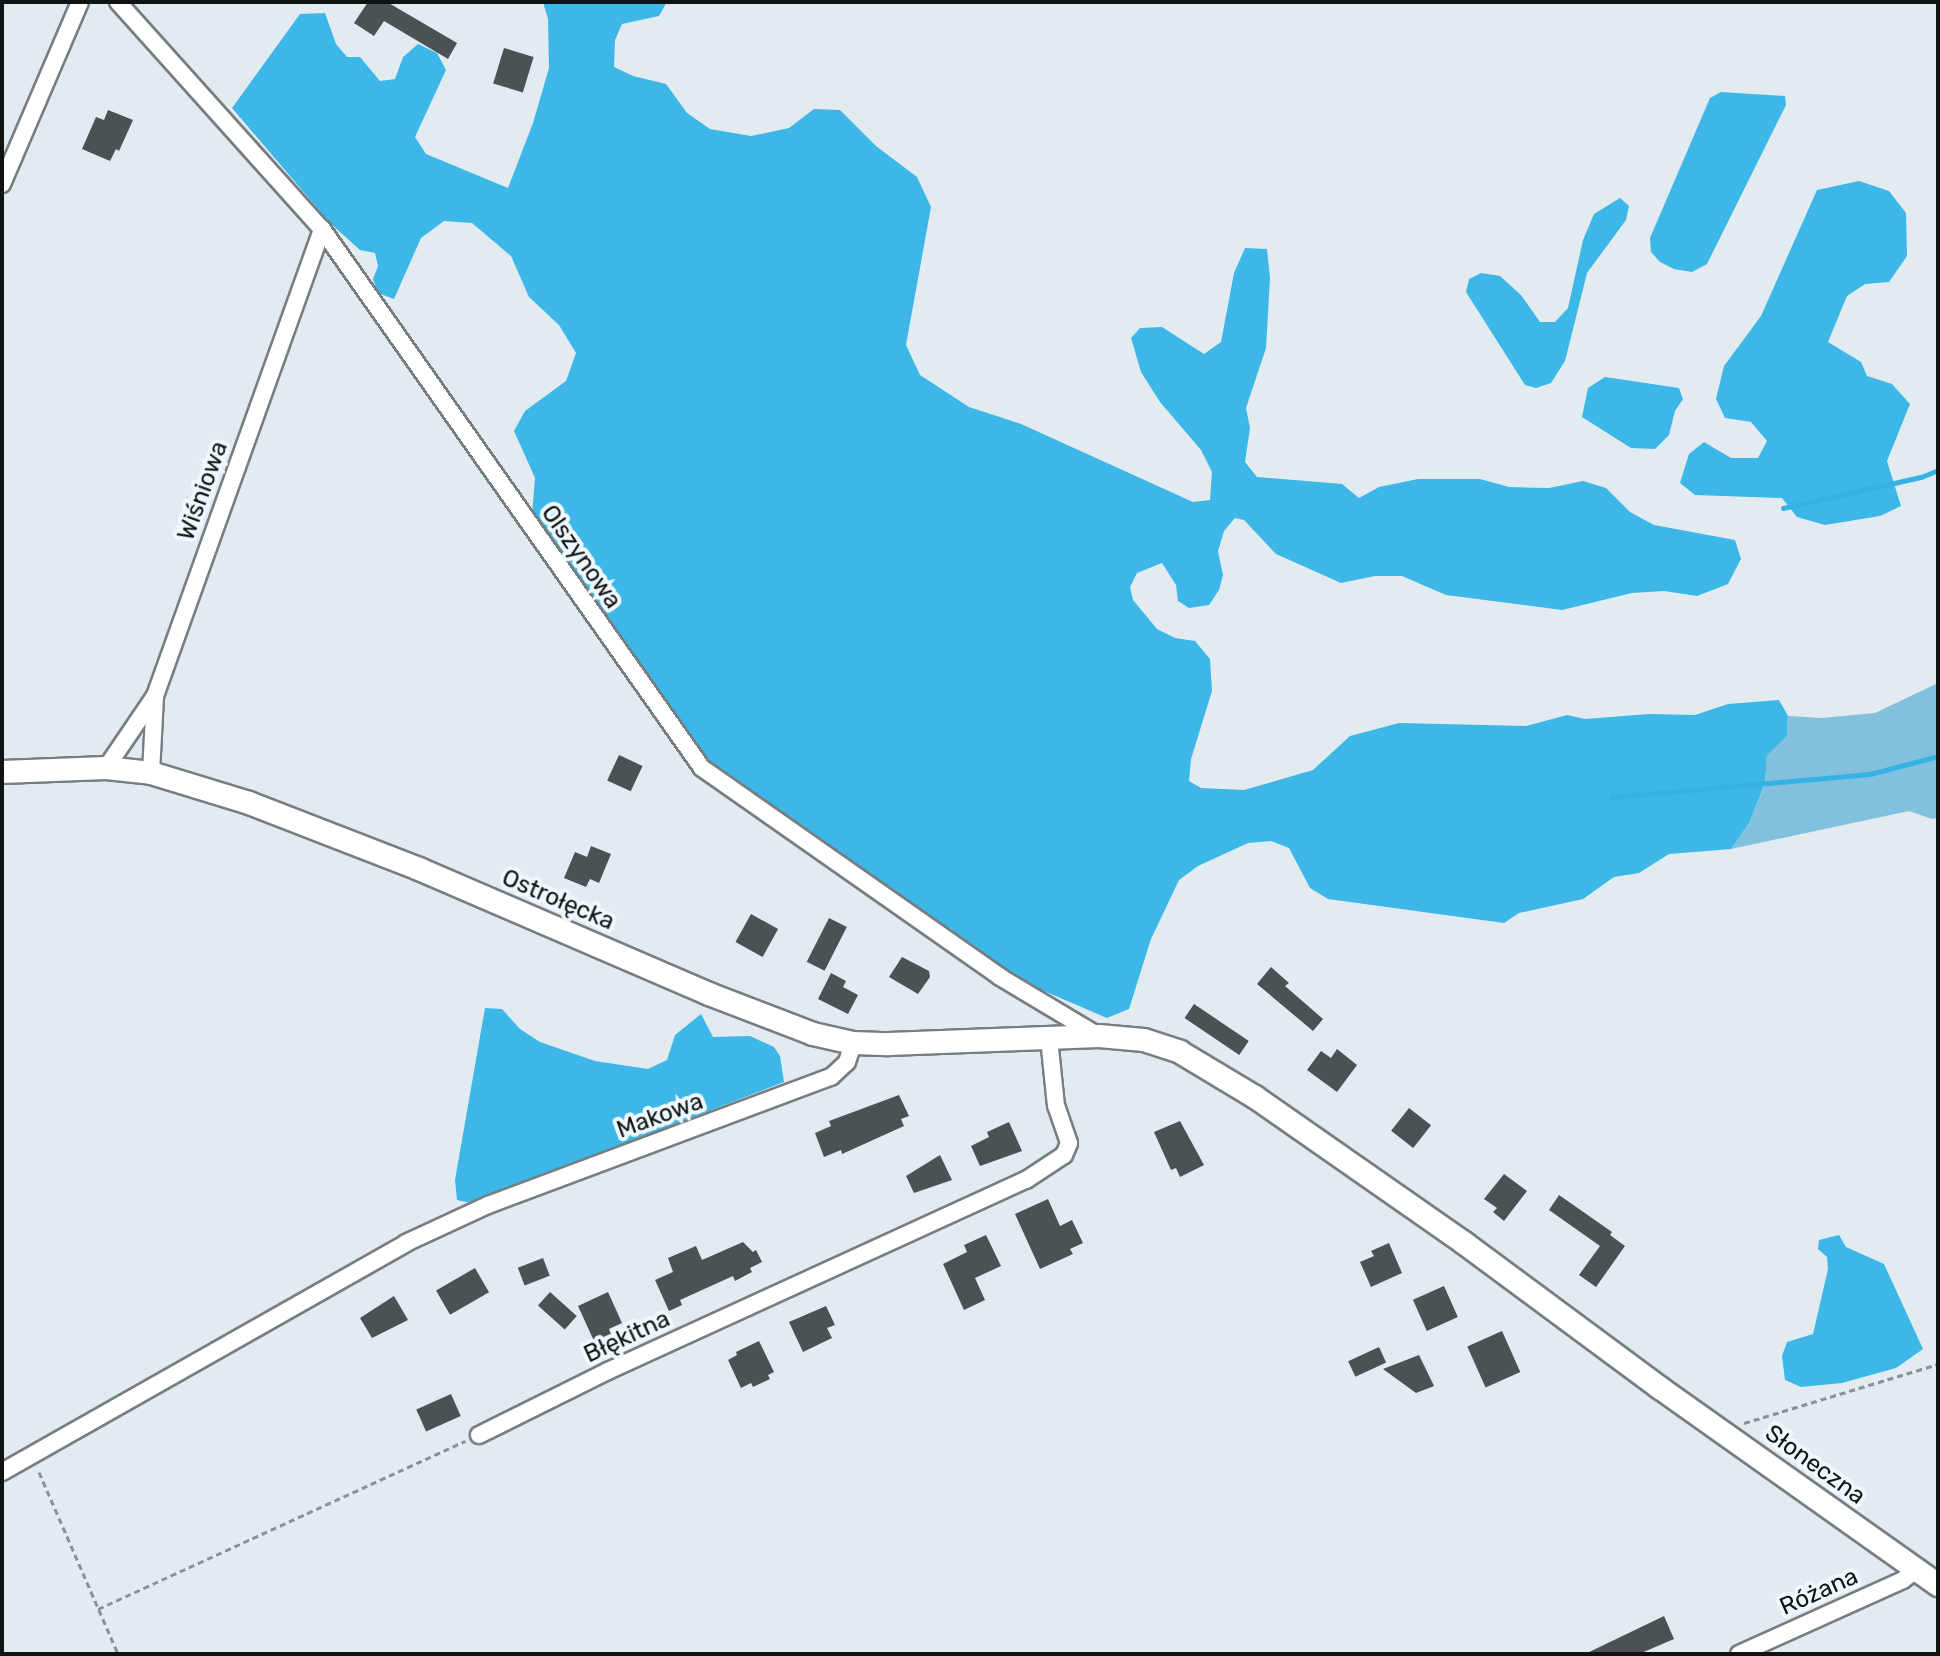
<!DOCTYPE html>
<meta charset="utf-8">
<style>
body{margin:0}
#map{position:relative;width:1940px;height:1656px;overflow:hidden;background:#e2ebef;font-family:Rubik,sans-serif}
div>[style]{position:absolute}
.green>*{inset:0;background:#81c1de}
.forest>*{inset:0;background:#3db7e8}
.stream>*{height:5px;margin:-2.5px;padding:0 2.5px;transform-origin:2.5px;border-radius:2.5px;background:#36b2e2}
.building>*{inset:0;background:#4a5256;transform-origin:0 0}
.path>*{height:3px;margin-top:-1.5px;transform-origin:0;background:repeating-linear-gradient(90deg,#8b9194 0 6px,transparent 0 10px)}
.roads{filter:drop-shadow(2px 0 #767e82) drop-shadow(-2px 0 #767e82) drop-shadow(0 2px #767e82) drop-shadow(0 -2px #767e82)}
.minor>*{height:16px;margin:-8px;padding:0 8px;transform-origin:8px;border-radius:8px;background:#fff}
.tertiary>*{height:22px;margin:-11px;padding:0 11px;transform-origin:11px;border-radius:11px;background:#fff}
span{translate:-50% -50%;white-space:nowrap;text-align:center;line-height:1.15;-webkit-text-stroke:8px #eff8fd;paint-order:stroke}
.street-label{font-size:24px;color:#101314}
.frame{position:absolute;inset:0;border:4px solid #101314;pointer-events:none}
</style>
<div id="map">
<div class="green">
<div style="clip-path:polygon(1938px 683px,1938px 818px,1932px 819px,1909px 811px,1731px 849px,1749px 823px,1765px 785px,1767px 754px,1787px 736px,1788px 716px,1822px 718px,1875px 713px)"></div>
</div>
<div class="forest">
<div style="clip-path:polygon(543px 2px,667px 2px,659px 16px,622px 24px,615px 40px,614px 67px,633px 76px,666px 84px,687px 113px,710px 129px,751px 136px,789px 128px,814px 109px,840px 110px,876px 146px,917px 177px,931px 207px,906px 345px,920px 375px,969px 407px,1021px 424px,1193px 502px,1210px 500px,1212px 472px,1201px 450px,1160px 402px,1141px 372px,1131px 338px,1140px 328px,1162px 327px,1204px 354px,1221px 342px,1234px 273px,1245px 248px,1267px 249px,1270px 278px,1266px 348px,1246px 408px,1250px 428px,1245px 462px,1257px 477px,1342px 484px,1359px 498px,1379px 487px,1418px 479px,1480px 479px,1509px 487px,1549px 488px,1583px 481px,1606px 488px,1630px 512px,1654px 525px,1735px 540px,1741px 559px,1728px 584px,1697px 596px,1664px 591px,1632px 593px,1562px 610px,1446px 595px,1402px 576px,1375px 576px,1341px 583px,1276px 554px,1244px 520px,1235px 518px,1224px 531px,1218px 551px,1223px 575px,1219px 590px,1209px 605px,1189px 608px,1178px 601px,1176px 585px,1162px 563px,1137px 573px,1130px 587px,1133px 600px,1157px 629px,1175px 638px,1195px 641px,1210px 659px,1212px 691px,1191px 759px,1189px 781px,1201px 788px,1244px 790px,1313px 770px,1350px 736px,1399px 723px,1526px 726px,1567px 715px,1585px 719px,1649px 714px,1695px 715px,1728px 704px,1779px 700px,1788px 716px,1787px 736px,1767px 755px,1765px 784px,1749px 823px,1731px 849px,1669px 854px,1639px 873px,1614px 877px,1583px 899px,1519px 913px,1504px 923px,1328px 899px,1310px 888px,1289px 848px,1271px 841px,1248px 843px,1198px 866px,1179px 880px,1151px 939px,1129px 1009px,1107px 1018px,1000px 972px,866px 873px,722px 778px,697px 755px,532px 515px,535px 478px,514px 431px,525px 411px,566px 381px,576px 353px,559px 325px,529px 297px,511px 256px,472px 223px,444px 221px,421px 238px,394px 299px,378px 293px,373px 279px,378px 266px,375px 253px,360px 250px,330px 223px,232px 108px,300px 14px,325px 13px,336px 44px,347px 57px,360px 57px,380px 81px,395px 79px,403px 57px,418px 44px,437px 53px,446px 70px,415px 137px,426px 154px,508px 188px,533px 123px,549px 68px,548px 19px)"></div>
<div style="clip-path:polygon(1721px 92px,1785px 96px,1786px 105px,1707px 264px,1692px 272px,1674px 269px,1660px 262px,1651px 252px,1650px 238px,1710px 98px)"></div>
<div style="clip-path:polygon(1859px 181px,1889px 191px,1906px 213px,1907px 256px,1889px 282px,1865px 284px,1847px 296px,1828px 342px,1861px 362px,1867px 376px,1892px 384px,1910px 404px,1887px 461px,1901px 506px,1880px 516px,1825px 525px,1797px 517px,1782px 498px,1695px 495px,1680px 483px,1689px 454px,1704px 442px,1731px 458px,1758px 458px,1767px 441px,1751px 422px,1725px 418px,1716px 399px,1724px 366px,1761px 316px,1817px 190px)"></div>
<div style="clip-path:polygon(1620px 198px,1629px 206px,1626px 220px,1587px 273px,1565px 361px,1551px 383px,1536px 388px,1525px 385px,1466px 292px,1469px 279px,1481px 273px,1500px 276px,1521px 295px,1540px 322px,1555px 322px,1568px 308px,1583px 240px,1594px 214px)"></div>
<div style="clip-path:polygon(1605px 377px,1679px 388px,1683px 399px,1675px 411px,1669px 435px,1655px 449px,1631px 448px,1582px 417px,1588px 388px)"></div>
<div style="clip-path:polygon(485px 1008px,502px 1009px,520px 1029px,540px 1042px,595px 1061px,648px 1069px,667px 1060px,675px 1035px,701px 1014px,713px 1037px,750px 1036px,774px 1047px,780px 1056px,784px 1082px,471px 1203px,457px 1200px,455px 1180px)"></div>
<div style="clip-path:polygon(1839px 1235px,1846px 1247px,1884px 1264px,1923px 1349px,1896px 1368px,1842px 1383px,1801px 1387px,1785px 1380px,1782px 1356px,1787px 1342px,1813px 1334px,1828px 1269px,1827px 1257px,1818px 1249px,1819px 1240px)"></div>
</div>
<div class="stream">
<div style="left:1783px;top:508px;width:141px;rotate:-12.7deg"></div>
<div style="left:1921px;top:477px;width:18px;rotate:-22deg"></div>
<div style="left:1612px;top:797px;width:259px;rotate:-5.1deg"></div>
<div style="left:1870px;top:774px;width:70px;rotate:-14.8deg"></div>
</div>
<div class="building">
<div style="clip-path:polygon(368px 2px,387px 2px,457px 43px,448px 59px,384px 21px,374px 36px,354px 23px)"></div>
<div style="left:504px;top:48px;width:31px;height:37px;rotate:17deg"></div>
<div style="clip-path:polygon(108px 110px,133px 120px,119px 151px,116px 149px,110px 161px,82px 149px,96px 117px,104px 120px)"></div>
<div style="left:619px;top:755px;width:26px;height:28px;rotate:25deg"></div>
<div style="clip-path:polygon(591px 846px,611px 854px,599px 883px,590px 879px,586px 887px,564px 878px,575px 852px,587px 857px)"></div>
<div style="left:751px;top:914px;width:31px;height:32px;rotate:29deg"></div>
<div style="left:829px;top:918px;width:20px;height:49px;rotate:27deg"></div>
<div style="clip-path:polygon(902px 957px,929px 971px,930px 977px,918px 994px,889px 977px)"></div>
<div style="clip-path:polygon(1271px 967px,1289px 983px,1285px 986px,1323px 1019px,1313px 1031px,1257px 984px)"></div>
<div style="clip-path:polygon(831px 973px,846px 981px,843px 987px,858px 995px,848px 1014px,818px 999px)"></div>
<div style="left:1194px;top:1004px;width:66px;height:17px;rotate:34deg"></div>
<div style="clip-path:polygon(1337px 1049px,1357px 1065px,1337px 1092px,1307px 1070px,1321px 1051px,1331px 1058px)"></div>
<div style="clip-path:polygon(899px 1095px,909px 1116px,901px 1119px,904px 1126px,842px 1154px,841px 1150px,824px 1157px,815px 1133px,831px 1126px,829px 1121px)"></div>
<div style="left:1409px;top:1108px;width:28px;height:29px;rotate:38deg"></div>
<div style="clip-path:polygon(1180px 1121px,1204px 1165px,1180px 1177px,1176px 1168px,1171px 1170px,1154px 1132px)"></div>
<div style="clip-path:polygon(1009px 1122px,1022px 1151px,980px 1166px,971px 1146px,989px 1137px,987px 1132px)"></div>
<div style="clip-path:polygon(940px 1155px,952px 1180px,914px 1193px,906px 1176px)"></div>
<div style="clip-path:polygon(1504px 1174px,1527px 1191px,1504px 1221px,1493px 1212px,1497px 1208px,1484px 1199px)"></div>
<div style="clip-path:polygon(1559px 1195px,1612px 1232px,1610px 1235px,1625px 1246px,1596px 1287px,1579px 1275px,1600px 1246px,1549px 1210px)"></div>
<div style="clip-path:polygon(1048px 1199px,1060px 1226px,1072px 1220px,1083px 1243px,1070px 1249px,1073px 1254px,1040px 1269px,1015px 1214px)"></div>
<div style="clip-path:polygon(986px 1235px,1001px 1266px,975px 1278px,985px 1300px,964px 1310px,943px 1264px,967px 1252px,964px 1245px)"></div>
<div style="clip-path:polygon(743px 1242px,753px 1252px,756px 1250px,762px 1262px,750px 1268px,752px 1272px,735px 1281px,733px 1276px,680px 1300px,682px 1305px,669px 1311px,655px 1280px,673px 1272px,668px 1258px,696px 1246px,702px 1260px)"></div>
<div style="clip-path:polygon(1389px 1243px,1402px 1273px,1371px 1287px,1360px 1262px,1374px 1256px,1371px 1251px)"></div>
<div style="left:543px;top:1258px;width:19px;height:27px;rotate:69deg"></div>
<div style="left:475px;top:1268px;width:28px;height:45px;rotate:60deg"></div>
<div style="left:1444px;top:1286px;width:34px;height:34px;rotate:66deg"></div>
<div style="left:550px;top:1292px;width:36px;height:18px;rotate:42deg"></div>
<div style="clip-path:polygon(608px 1292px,622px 1323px,609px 1329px,611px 1334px,594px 1341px,578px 1306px)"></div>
<div style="clip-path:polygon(394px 1296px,408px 1320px,372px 1338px,360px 1318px)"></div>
<div style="clip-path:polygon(826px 1306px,835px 1325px,827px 1328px,832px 1338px,803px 1352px,789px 1322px)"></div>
<div style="left:1502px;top:1331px;width:45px;height:38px;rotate:66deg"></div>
<div style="clip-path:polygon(759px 1341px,774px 1372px,768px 1375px,770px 1379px,753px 1387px,751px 1383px,741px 1388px,728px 1360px,737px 1355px,736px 1352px)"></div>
<div style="left:1379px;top:1347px;width:17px;height:34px;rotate:65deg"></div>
<div style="clip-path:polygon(1419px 1355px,1434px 1386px,1416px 1393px,1383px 1369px)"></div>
<div style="left:451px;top:1394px;width:24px;height:38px;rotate:66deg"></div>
<div style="clip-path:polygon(1664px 1616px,1674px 1639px,1639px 1654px,1585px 1654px)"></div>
</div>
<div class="path">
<div style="left:1744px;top:1423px;width:203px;rotate:-16.9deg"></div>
<div style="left:39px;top:1472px;width:198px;rotate:66.5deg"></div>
<div style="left:98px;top:1609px;width:404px;rotate:-24.6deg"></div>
</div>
<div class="roads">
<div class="minor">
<div style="left:118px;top:2px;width:305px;rotate:48.1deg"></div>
<div style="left:322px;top:229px;width:659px;rotate:54.82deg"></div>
<div style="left:702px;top:768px;width:364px;rotate:35deg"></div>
<div style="left:1000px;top:977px;width:113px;rotate:30.9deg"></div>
<div style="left:2px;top:184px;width:198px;rotate:-66.8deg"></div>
<div style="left:106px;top:768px;width:87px;rotate:-55.8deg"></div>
<div style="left:151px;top:773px;width:77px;rotate:-87deg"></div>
<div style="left:155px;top:696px;width:496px;rotate:-70.3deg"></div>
<div style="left:479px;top:1435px;width:144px;rotate:-26.4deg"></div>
<div style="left:608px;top:1371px;width:460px;rotate:-24.6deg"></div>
<div style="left:1026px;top:1180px;width:45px;rotate:-33.3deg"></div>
<div style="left:1064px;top:1155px;width:13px;rotate:-67deg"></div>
<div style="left:1069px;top:1143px;width:39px;rotate:-109deg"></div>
<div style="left:1056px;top:1106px;width:68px;rotate:-95.9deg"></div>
<div style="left:2px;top:1472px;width:464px;rotate:-29.5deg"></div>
<div style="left:406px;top:1243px;width:90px;rotate:-24.9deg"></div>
<div style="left:488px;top:1205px;width:366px;rotate:-20.5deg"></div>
<div style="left:831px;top:1077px;width:22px;rotate:-43deg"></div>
<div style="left:847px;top:1062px;width:20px;rotate:-72deg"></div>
<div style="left:1739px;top:1654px;width:180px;rotate:-24.3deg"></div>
<div style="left:1903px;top:1580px;width:16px;rotate:-38deg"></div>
</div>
<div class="tertiary">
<div style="left:2px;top:772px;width:104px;rotate:-2.2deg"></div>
<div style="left:106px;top:768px;width:45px;rotate:6.3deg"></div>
<div style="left:151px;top:773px;width:102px;rotate:17deg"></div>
<div style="left:249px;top:803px;width:182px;rotate:21.2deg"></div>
<div style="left:419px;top:869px;width:316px;rotate:23.3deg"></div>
<div style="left:709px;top:994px;width:111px;rotate:21deg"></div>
<div style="left:813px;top:1034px;width:41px;rotate:12.7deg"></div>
<div style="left:853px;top:1043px;width:36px;rotate:2deg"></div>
<div style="left:889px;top:1044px;width:210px;rotate:-2.2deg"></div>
<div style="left:1099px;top:1036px;width:45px;rotate:5.1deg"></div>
<div style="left:1144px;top:1040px;width:38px;rotate:18deg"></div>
<div style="left:1180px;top:1052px;width:87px;rotate:31deg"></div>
<div style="left:1255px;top:1097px;width:255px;rotate:34.9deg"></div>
<div style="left:1464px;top:1243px;width:244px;rotate:36.5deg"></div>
<div style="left:1660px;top:1388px;width:341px;rotate:35.3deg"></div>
</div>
</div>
<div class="street-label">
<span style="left:203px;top:491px;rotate:-70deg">Wiśniowa</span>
<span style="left:581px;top:557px;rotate:55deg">Olszynowa</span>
<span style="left:558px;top:900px;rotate:23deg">Ostrołęcka</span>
<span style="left:660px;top:1116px;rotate:-20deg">Makowa</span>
<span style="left:627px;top:1337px;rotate:-25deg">Błękitna</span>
<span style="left:1815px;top:1465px;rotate:36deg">Słoneczna</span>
<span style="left:1819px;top:1592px;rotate:-24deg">Różana</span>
</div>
<div class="frame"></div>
</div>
